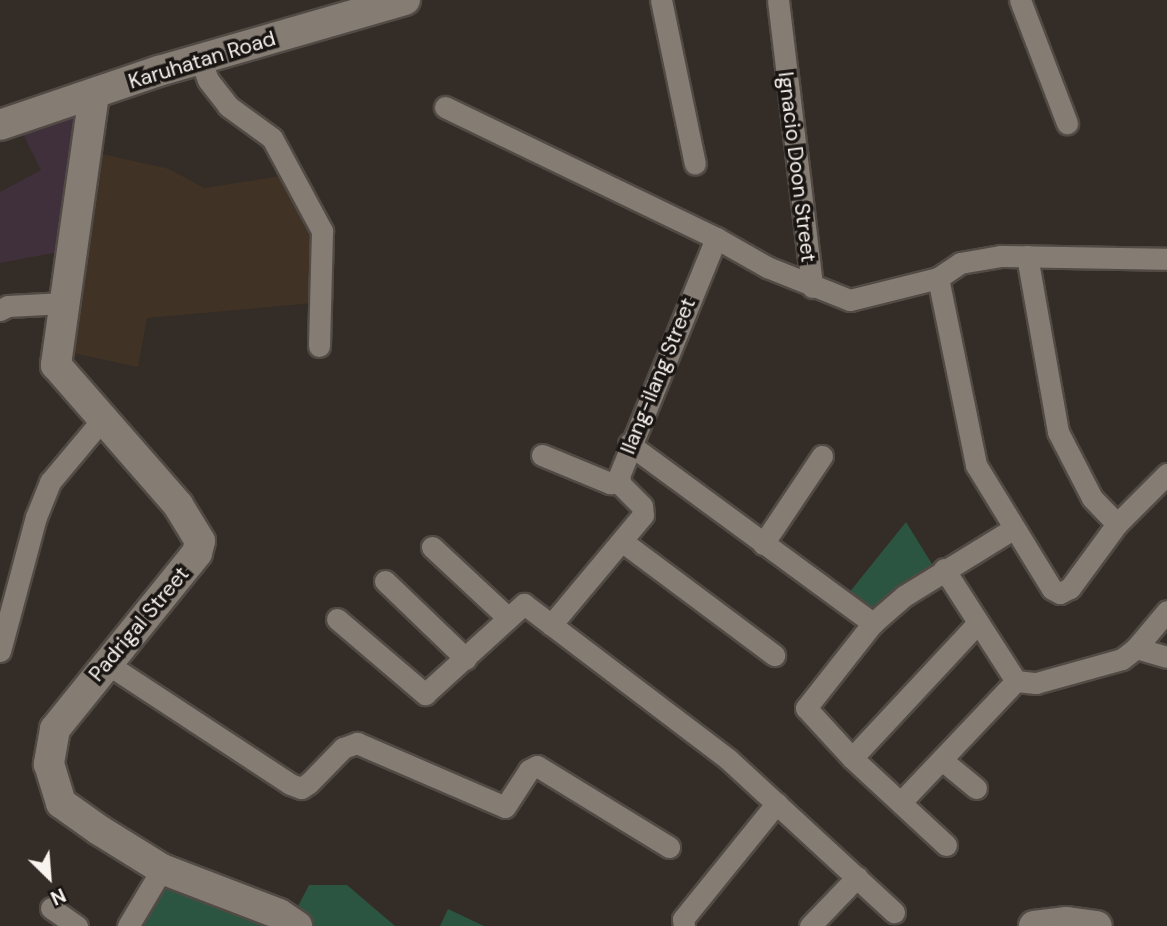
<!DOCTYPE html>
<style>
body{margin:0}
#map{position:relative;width:1167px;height:926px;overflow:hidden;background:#342c26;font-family:"DM Sans",sans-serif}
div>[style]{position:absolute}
.commercial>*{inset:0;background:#40303b}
.medical>*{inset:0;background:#403325}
.green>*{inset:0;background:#2b5540}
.roads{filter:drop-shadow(2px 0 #514a45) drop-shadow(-2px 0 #514a45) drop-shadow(0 2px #514a45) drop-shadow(0 -2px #514a45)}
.street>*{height:21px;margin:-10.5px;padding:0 10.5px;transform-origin:10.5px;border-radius:10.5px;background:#857c74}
.secondary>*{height:30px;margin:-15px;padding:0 15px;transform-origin:15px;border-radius:15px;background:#857c74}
span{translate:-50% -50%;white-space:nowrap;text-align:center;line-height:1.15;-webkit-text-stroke:7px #191512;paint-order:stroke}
.street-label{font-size:21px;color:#f9f3ef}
.north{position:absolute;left:14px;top:842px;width:70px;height:70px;-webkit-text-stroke:5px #191512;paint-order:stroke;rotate:155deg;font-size:19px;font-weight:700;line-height:28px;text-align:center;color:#f9f3ef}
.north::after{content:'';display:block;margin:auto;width:24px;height:32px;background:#f9f3ef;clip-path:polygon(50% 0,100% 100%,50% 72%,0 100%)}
</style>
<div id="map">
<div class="commercial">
<div style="clip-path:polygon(83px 109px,64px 251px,0 263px,0 192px,41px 170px,20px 128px)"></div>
</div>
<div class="medical">
<div style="clip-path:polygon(93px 152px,169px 169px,204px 188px,288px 175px,319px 232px,313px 303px,147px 318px,138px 367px,63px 351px)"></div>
</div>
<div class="green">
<div style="clip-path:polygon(906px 522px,932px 564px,868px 612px,848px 594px)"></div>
<div style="clip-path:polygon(159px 880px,265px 926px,136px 926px)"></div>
<div style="clip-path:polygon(309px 885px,347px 885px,395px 926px,304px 926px,296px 910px)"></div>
<div style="clip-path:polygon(448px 909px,484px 926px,440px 926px)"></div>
</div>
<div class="roads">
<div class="street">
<div style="left:661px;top:0;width:167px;rotate:78.3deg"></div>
<div style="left:778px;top:0;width:289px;rotate:83.2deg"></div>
<div style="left:1020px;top:0;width:132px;rotate:69.1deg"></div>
<div style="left:200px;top:59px;width:22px;rotate:69deg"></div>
<div style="left:208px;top:80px;width:33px;rotate:52deg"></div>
<div style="left:228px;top:106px;width:54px;rotate:36deg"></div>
<div style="left:272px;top:138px;width:106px;rotate:61.7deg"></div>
<div style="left:322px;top:231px;width:115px;rotate:91.5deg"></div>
<div style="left:445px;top:107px;width:301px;rotate:25.8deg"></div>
<div style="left:716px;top:238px;width:59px;rotate:29.6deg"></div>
<div style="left:767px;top:267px;width:89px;rotate:21.7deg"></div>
<div style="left:850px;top:300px;width:91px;rotate:-14deg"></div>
<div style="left:938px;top:278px;width:27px;rotate:-34deg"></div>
<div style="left:960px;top:263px;width:42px;rotate:-9.7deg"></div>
<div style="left:1001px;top:256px;width:166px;rotate:1deg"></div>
<div style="left:1027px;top:256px;width:179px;rotate:80deg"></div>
<div style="left:1058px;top:432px;width:74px;rotate:62.7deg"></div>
<div style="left:1092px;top:498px;width:36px;rotate:46deg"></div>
<div style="left:938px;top:278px;width:191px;rotate:78.5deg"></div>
<div style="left:976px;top:465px;width:145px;rotate:58.5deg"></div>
<div style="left:1052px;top:589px;width:9px;rotate:27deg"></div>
<div style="left:1060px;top:593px;width:11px;rotate:-27deg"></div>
<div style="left:1070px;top:588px;width:79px;rotate:-53.7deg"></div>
<div style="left:1117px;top:524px;width:71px;rotate:-45deg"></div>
<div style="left:0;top:310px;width:9px;rotate:-27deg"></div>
<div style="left:8px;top:306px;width:56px;rotate:-3.1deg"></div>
<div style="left:629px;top:444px;width:303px;rotate:36.3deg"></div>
<div style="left:542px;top:455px;width:74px;rotate:22.4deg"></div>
<div style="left:610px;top:483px;width:9px;rotate:-13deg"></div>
<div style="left:623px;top:542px;width:189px;rotate:36.8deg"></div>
<div style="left:763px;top:544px;width:106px;rotate:-56.2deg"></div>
<div style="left:432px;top:547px;width:103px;rotate:43deg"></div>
<div style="left:944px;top:569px;width:133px;rotate:57.3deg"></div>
<div style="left:1016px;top:681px;width:20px;rotate:6deg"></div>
<div style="left:1036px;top:683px;width:89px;rotate:-15.6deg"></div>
<div style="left:1122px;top:659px;width:18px;rotate:-38deg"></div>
<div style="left:1136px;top:648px;width:32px;rotate:16deg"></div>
<div style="left:385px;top:581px;width:112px;rotate:43.9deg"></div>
<div style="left:337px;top:619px;width:116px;rotate:40.4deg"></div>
<div style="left:425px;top:694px;width:134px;rotate:-42.3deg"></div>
<div style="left:524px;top:604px;width:256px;rotate:37.2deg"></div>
<div style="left:728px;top:759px;width:226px;rotate:42.7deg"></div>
<div style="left:551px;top:625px;width:143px;rotate:-50.1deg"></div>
<div style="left:643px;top:515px;width:9px;rotate:-96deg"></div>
<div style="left:642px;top:506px;width:30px;rotate:-135deg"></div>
<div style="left:621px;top:485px;width:9px;rotate:-103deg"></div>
<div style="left:619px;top:476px;width:257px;rotate:-67.8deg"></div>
<div style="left:1136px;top:648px;width:48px;rotate:-50deg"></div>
<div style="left:0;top:651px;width:139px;rotate:-75deg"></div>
<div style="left:36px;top:517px;width:38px;rotate:-68deg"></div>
<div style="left:50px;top:482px;width:80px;rotate:-50.1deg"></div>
<div style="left:106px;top:663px;width:220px;rotate:33.3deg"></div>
<div style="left:290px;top:784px;width:12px;rotate:20deg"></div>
<div style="left:301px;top:788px;width:9px;rotate:-32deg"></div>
<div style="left:309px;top:783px;width:49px;rotate:-45.8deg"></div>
<div style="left:343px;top:748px;width:15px;rotate:-20deg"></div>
<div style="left:357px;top:743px;width:161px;rotate:23.4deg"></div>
<div style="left:505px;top:807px;width:44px;rotate:-57deg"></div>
<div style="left:529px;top:770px;width:9px;rotate:-27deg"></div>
<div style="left:537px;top:766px;width:155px;rotate:31.5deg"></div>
<div style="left:852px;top:758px;width:185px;rotate:-47deg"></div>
<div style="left:942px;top:760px;width:44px;rotate:39.5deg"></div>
<div style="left:901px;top:802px;width:167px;rotate:-46.5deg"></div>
<div style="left:946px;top:845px;width:128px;rotate:-137.2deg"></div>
<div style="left:852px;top:758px;width:68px;rotate:-132.6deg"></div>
<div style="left:806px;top:708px;width:108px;rotate:-51.8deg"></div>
<div style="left:873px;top:623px;width:41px;rotate:-41.1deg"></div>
<div style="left:904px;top:596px;width:128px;rotate:-31.6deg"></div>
<div style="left:51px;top:908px;width:32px;rotate:35deg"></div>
<div style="left:128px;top:926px;width:66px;rotate:-59.2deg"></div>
<div style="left:684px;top:926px;width:7px;rotate:-98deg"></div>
<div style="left:683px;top:919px;width:149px;rotate:-51deg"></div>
<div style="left:810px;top:926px;width:68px;rotate:-46.2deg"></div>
</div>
<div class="secondary">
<div style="left:94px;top:94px;width:274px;rotate:98deg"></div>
<div style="left:56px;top:365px;width:186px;rotate:48.9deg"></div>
<div style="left:178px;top:505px;width:42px;rotate:58.6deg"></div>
<div style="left:200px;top:541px;width:12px;rotate:104deg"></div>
<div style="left:197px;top:553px;width:226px;rotate:128.9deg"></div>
<div style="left:55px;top:729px;width:36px;rotate:100deg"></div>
<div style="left:49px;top:764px;width:41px;rotate:72.9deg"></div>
<div style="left:61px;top:803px;width:47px;rotate:35.4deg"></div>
<div style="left:99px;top:830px;width:74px;rotate:31.8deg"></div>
<div style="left:162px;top:869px;width:125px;rotate:21deg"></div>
<div style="left:279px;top:914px;width:22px;rotate:34deg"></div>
<div style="left:0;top:125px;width:168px;rotate:-18.8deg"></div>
<div style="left:159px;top:71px;width:256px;rotate:-16.1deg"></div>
<div style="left:1034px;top:926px;width:33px;rotate:-7deg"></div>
<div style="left:1067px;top:922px;width:30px;rotate:8deg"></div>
</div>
</div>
<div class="street-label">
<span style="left:202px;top:60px;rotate:-17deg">Karuhatan Road</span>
<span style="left:797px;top:167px;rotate:83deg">Ignacio Doon Street</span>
<span style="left:658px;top:376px;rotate:-68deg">Ilang-ilang Street</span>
<span style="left:139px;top:624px;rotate:-50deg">Padrigal Street</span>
</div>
<div class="north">N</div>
</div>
